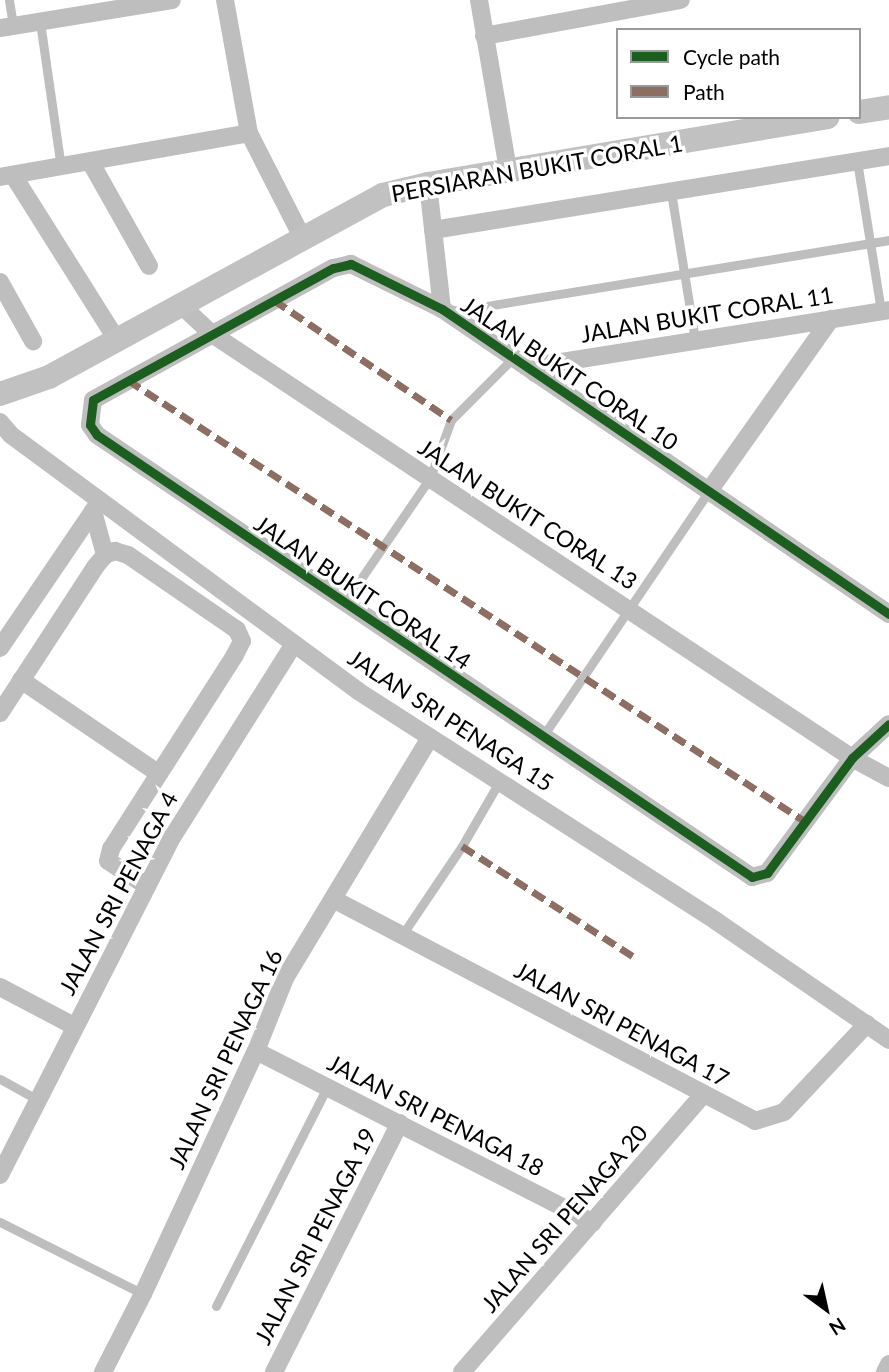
<!DOCTYPE html>
<style>
body{margin:0}
#map{position:relative;width:889px;height:1372px;overflow:hidden;background:#fff;font-family:Lato,sans-serif}
div>[style]{position:absolute}
.lane>*{height:9px;margin:-4.5px;padding:0 4.5px;transform-origin:4.5px;border-radius:4.5px;background:#bebebe}
.street>*{height:18px;margin:-9px;padding:0 9px;transform-origin:9px;border-radius:9px;background:#bebebe}
.secondary>*{height:24px;margin:-12px;padding:0 12px;transform-origin:12px;border-radius:12px;background:#c1c1c1}
.quiet>*{height:7px;margin-top:-3.5px;transform-origin:0;background:repeating-linear-gradient(90deg,#8d6e63 0 14px,transparent 0 21px)}
.cycleway>*{height:9px;margin:-4.5px;padding:0 4.5px;transform-origin:4.5px;border-radius:4.5px;background:#1b5e20}
span{translate:-50% -50%;white-space:nowrap;text-align:center;line-height:1.15;-webkit-text-stroke:7px #fff;paint-order:stroke}
.street-label{font-size:23px;color:#000}
.legend{position:absolute;left:616px;top:28px;width:245px;height:91px;box-sizing:border-box;background:#fff;border:2px solid #999;margin:0;padding:9px 12px;list-style:none;font-size:21px;color:#000}
.legend li{display:flex;align-items:center;gap:14px;height:35px}
.legend b{width:35px;border:2px solid #999}
.north{position:absolute;left:791px;top:1274px;width:70px;height:70px;-webkit-text-stroke:5px #fff;paint-order:stroke;rotate:147deg;font-size:19px;font-weight:700;line-height:28px;text-align:center;color:#000}
.north::after{content:'';display:block;margin:auto;width:24px;height:32px;background:#000;clip-path:polygon(50% 0,100% 100%,50% 72%,0 100%)}
</style>
<div id="map">
<div class="lane">
<div style="left:9px;top:0;width:26px;rotate:81deg"></div>
<div style="left:40px;top:22px;width:147px;rotate:81.8deg"></div>
<div style="left:857px;top:161px;width:152px;rotate:80.9deg"></div>
<div style="left:671px;top:192px;width:151px;rotate:80.8deg"></div>
<div style="left:448px;top:310px;width:14px"></div>
<div style="left:462px;top:310px;width:433px;rotate:-9.3deg"></div>
<div style="left:345px;top:602px;width:150px;rotate:-55.6deg"></div>
<div style="left:430px;top:478px;width:62px;rotate:-70.1deg"></div>
<div style="left:451px;top:420px;width:88px;rotate:-45deg"></div>
<div style="left:543px;top:736px;width:296px;rotate:-55.9deg"></div>
<div style="left:402px;top:935px;width:107px;rotate:-56deg"></div>
<div style="left:462px;top:846px;width:74px;rotate:-60deg"></div>
<div style="left:0;top:1079px;width:43px;rotate:28.9deg"></div>
<div style="left:0;top:1222px;width:160px;rotate:26.7deg"></div>
<div style="left:216px;top:1306px;width:246px;rotate:-63.1deg"></div>
</div>
<div class="street">
<div style="left:225px;top:0;width:135px;rotate:79.8deg"></div>
<div style="left:249px;top:133px;width:119px;rotate:63deg"></div>
<div style="left:479px;top:0;width:172px;rotate:80.3deg"></div>
<div style="left:0;top:28px;width:174px;rotate:-9.2deg"></div>
<div style="left:484px;top:36px;width:200px;rotate:-10.4deg"></div>
<div style="left:91px;top:163px;width:118px;rotate:60.6deg"></div>
<div style="left:13px;top:175px;width:195px;rotate:57.8deg"></div>
<div style="left:0;top:177px;width:253px;rotate:-10deg"></div>
<div style="left:428px;top:184px;width:126px;rotate:83.6deg"></div>
<div style="left:433px;top:230px;width:462px;rotate:-9.2deg"></div>
<div style="left:0;top:282px;width:68px;rotate:60.8deg"></div>
<div style="left:181px;top:305px;width:42px;rotate:43.1deg"></div>
<div style="left:212px;top:334px;width:768px;rotate:33.52deg"></div>
<div style="left:852px;top:758px;width:42px;rotate:28.4deg"></div>
<div style="left:535px;top:373px;width:17px;rotate:-33deg"></div>
<div style="left:549px;top:364px;width:344px;rotate:-9deg"></div>
<div style="left:0;top:422px;width:17px;rotate:50deg"></div>
<div style="left:11px;top:435px;width:431px;rotate:36.4deg"></div>
<div style="left:358px;top:691px;width:426px;rotate:32.7deg"></div>
<div style="left:716px;top:921px;width:210px;rotate:34.5deg"></div>
<div style="left:709px;top:491px;width:211px;rotate:-54.7deg"></div>
<div style="left:93px;top:511px;width:46px;rotate:74.7deg"></div>
<div style="left:889px;top:614px;width:541px;rotate:-145.69deg"></div>
<div style="left:442px;top:309px;width:102px;rotate:-153.7deg"></div>
<div style="left:351px;top:264px;width:18px;rotate:167deg"></div>
<div style="left:333px;top:268px;width:274px;rotate:151.2deg"></div>
<div style="left:93px;top:400px;width:25px;rotate:97deg"></div>
<div style="left:90px;top:425px;width:12px;rotate:55deg"></div>
<div style="left:97px;top:435px;width:790px;rotate:34.01deg"></div>
<div style="left:752px;top:877px;width:16px;rotate:-15deg"></div>
<div style="left:767px;top:873px;width:143px;rotate:-53.5deg"></div>
<div style="left:852px;top:758px;width:50px;rotate:-42.6deg"></div>
<div style="left:0;top:648px;width:178px;rotate:-55.8deg"></div>
<div style="left:21px;top:680px;width:166px;rotate:34.2deg"></div>
<div style="left:0;top:713px;width:174px;rotate:-56.9deg"></div>
<div style="left:95px;top:567px;width:16px;rotate:-50deg"></div>
<div style="left:105px;top:555px;width:11px;rotate:-22deg"></div>
<div style="left:115px;top:551px;width:14px;rotate:17deg"></div>
<div style="left:128px;top:555px;width:132px;rotate:34.5deg"></div>
<div style="left:237px;top:630px;width:12px;rotate:66deg"></div>
<div style="left:242px;top:641px;width:16px;rotate:117deg"></div>
<div style="left:235px;top:655px;width:230px;rotate:122.6deg"></div>
<div style="left:111px;top:849px;width:12px;rotate:104deg"></div>
<div style="left:108px;top:861px;width:46px;rotate:32.7deg"></div>
<div style="left:333px;top:899px;width:477px;rotate:27.7deg"></div>
<div style="left:755px;top:1121px;width:30px;rotate:-17deg"></div>
<div style="left:784px;top:1112px;width:121px;rotate:-46.7deg"></div>
<div style="left:0;top:987px;width:84px;rotate:27.8deg"></div>
<div style="left:256px;top:1051px;width:378px;rotate:27deg"></div>
<div style="left:0;top:1175px;width:381px;rotate:-63deg"></div>
<div style="left:173px;top:836px;width:227px;rotate:-57.8deg"></div>
<div style="left:103px;top:1372px;width:88px;rotate:-62.9deg"></div>
<div style="left:143px;top:1294px;width:268px;rotate:-65.1deg"></div>
<div style="left:256px;top:1051px;width:79px;rotate:-68.3deg"></div>
<div style="left:285px;top:978px;width:279px;rotate:-58.9deg"></div>
<div style="left:274px;top:1372px;width:279px;rotate:-63.2deg"></div>
<div style="left:462px;top:1372px;width:367px;rotate:-49deg"></div>
<div style="left:885px;top:1372px;width:9px;rotate:-63deg"></div>
</div>
<div class="secondary">
<div style="left:859px;top:112px;width:30px;rotate:-9deg"></div>
<div style="left:0;top:394px;width:52px;rotate:-19.1deg"></div>
<div style="left:49px;top:377px;width:380px;rotate:-28.6deg"></div>
<div style="left:383px;top:195px;width:46px;rotate:-13.7deg"></div>
<div style="left:428px;top:184px;width:405px;rotate:-9.5deg"></div>
</div>
<div class="quiet">
<div style="left:274px;top:300px;width:214px;rotate:34.1deg"></div>
<div style="left:128px;top:380px;width:809px;rotate:33.1deg"></div>
<div style="left:462px;top:846px;width:203px;rotate:32.8deg"></div>
</div>
<div class="cycleway">
<div style="left:889px;top:614px;width:541px;rotate:-145.69deg"></div>
<div style="left:442px;top:309px;width:102px;rotate:-153.7deg"></div>
<div style="left:351px;top:264px;width:18px;rotate:167deg"></div>
<div style="left:333px;top:268px;width:274px;rotate:151.2deg"></div>
<div style="left:93px;top:400px;width:25px;rotate:97deg"></div>
<div style="left:90px;top:425px;width:12px;rotate:55deg"></div>
<div style="left:97px;top:435px;width:790px;rotate:34.01deg"></div>
<div style="left:752px;top:877px;width:16px;rotate:-15deg"></div>
<div style="left:767px;top:873px;width:143px;rotate:-53.5deg"></div>
<div style="left:852px;top:758px;width:50px;rotate:-42.6deg"></div>
</div>
<div class="street-label">
<span style="left:537px;top:168px;rotate:-10deg">PERSIARAN BUKIT CORAL 1</span>
<span style="left:707px;top:314px;rotate:-9deg">JALAN BUKIT CORAL 11</span>
<span style="left:570px;top:373px;rotate:34deg">JALAN BUKIT CORAL 10</span>
<span style="left:528px;top:514px;rotate:33deg">JALAN BUKIT CORAL 13</span>
<span style="left:363px;top:592px;rotate:34deg">JALAN BUKIT CORAL 14</span>
<span style="left:451px;top:720px;rotate:33deg">JALAN SRI PENAGA 15</span>
<span style="left:118px;top:893px;rotate:-62deg">JALAN SRI PENAGA 4</span>
<span style="left:622px;top:1024px;rotate:28deg">JALAN SRI PENAGA 17</span>
<span style="left:225px;top:1059px;rotate:-65deg">JALAN SRI PENAGA 16</span>
<span style="left:436px;top:1115px;rotate:27deg">JALAN SRI PENAGA 18</span>
<span style="left:564px;top:1218px;rotate:-49deg">JALAN SRI PENAGA 20</span>
<span style="left:315px;top:1236px;rotate:-63deg">JALAN SRI PENAGA 19</span>
</div>
<ul class="legend">
<li><b style="height:9px;background:#1b5e20"></b>Cycle path</li>
<li><b style="height:9px;background:#8d6e63"></b>Path</li>
</ul>
<div class="north">N</div>
</div>
